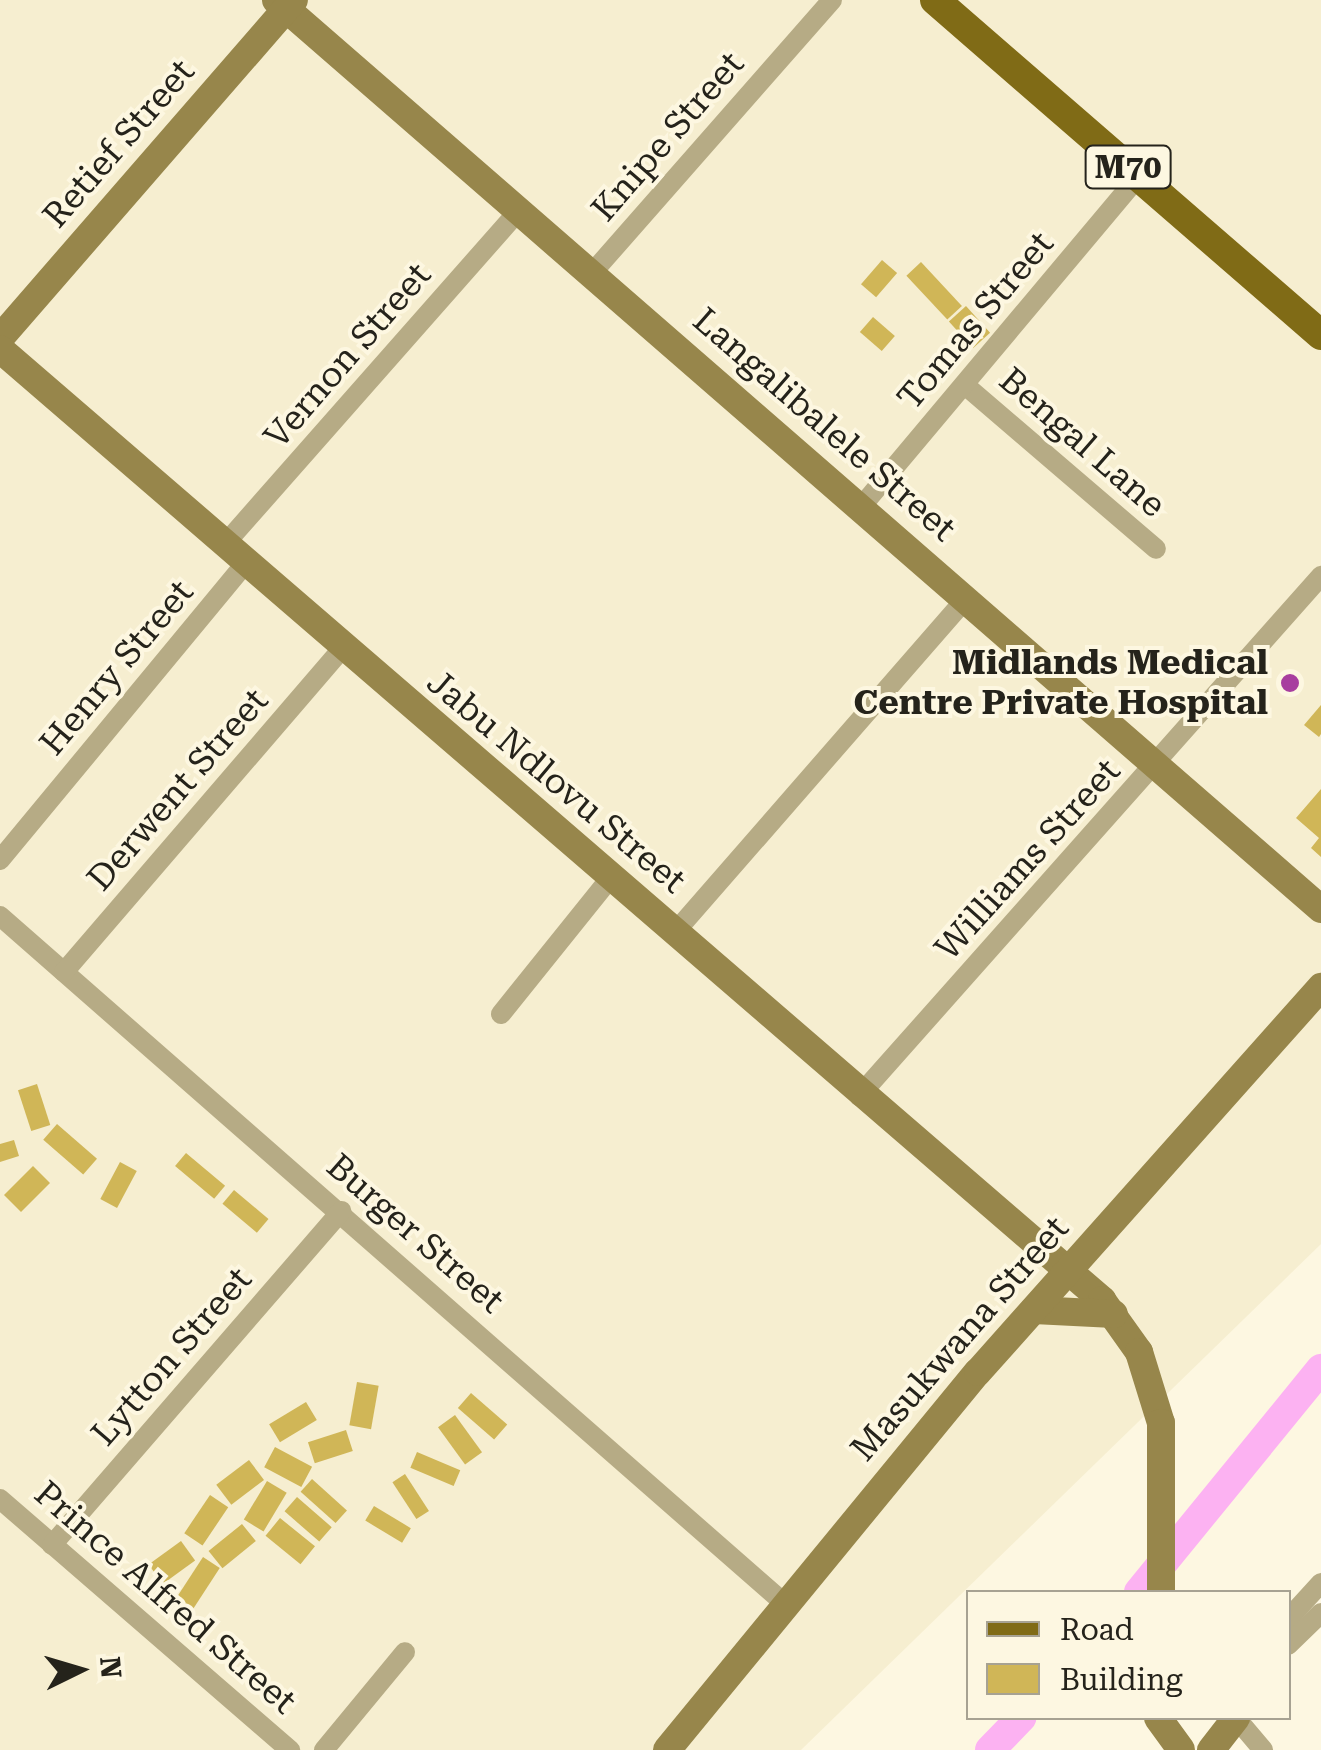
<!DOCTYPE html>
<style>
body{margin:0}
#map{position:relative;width:1321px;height:1750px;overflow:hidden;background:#fdf7e1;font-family:"Roboto Serif",serif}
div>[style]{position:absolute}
.built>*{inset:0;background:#f6eed0}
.river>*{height:30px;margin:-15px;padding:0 15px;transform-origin:15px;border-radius:15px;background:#fcb2f2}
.building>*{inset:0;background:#d0b657;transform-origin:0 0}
.street>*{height:20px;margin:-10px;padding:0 10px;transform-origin:10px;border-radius:10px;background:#b6ab85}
.secondary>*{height:28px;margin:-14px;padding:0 14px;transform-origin:14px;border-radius:14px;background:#97864b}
.primary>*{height:30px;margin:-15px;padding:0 15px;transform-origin:15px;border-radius:15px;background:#806b16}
.dots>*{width:28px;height:28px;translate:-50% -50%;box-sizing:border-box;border:5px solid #fdf7e1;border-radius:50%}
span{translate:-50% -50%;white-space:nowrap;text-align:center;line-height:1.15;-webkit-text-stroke:8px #fdf7e1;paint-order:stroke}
.shield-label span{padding:2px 8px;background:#fdf7e1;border:2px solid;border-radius:8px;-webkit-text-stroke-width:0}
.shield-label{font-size:32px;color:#25231b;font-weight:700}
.street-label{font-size:35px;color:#25231b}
.poi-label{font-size:35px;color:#25231b;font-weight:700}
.right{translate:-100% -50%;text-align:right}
.legend{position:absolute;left:966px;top:1590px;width:325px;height:130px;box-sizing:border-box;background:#fdf7e1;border:2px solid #a7a292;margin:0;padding:12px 18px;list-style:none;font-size:30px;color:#25231b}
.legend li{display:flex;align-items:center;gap:20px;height:50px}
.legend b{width:50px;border:2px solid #a7a292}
.north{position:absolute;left:30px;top:1620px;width:100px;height:100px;-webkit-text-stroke:8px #fdf7e1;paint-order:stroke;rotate:85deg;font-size:28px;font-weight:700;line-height:40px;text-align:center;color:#25231b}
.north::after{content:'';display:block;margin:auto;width:35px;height:45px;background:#25231b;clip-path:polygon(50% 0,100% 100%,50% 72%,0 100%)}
</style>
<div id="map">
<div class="built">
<div style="clip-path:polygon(0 0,1321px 0,1321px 1244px,801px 1750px,0 1750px)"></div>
</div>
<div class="river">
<div style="left:1139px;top:1592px;width:288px;rotate:-50.8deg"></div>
<div style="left:990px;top:1750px;width:45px;rotate:-45.9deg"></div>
</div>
<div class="building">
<div style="left:882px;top:260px;width:20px;height:32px;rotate:41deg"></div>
<div style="left:921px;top:262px;width:60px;height:20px;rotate:47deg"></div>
<div style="left:966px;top:306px;width:36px;height:23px;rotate:48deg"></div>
<div style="left:873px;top:317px;width:29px;height:20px;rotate:41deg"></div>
<div style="clip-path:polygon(1321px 705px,1321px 734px,1319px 737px,1304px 725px)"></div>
<div style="clip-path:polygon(1321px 789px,1321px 857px,1311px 848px,1319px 838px,1296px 818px)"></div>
<div style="left:37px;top:1084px;width:43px;height:20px;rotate:72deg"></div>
<div style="left:57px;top:1124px;width:53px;height:21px;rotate:41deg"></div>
<div style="clip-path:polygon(14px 1140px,19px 1156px,0 1162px,0 1144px)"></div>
<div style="left:186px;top:1153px;width:51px;height:17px;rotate:40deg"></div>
<div style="left:120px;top:1162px;width:19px;height:42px;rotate:28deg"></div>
<div style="left:33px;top:1166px;width:24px;height:41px;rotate:45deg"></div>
<div style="left:234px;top:1190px;width:45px;height:18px;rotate:40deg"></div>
<div style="left:357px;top:1382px;width:22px;height:44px;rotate:10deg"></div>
<div style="left:471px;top:1393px;width:48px;height:20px;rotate:41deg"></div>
<div style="left:306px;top:1402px;width:21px;height:43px;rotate:59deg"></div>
<div style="left:455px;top:1415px;width:46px;height:21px;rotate:54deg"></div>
<div style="left:346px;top:1430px;width:22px;height:40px;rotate:72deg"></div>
<div style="left:275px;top:1447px;width:42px;height:23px;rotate:28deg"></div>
<div style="left:417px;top:1452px;width:47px;height:17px;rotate:23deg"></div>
<div style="left:249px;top:1460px;width:25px;height:41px;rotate:53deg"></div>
<div style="left:405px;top:1474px;width:44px;height:15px;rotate:57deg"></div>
<div style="left:312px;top:1479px;width:47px;height:17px;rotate:42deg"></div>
<div style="left:267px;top:1481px;width:23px;height:45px;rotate:31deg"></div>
<div style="left:210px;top:1495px;width:22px;height:46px;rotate:34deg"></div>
<div style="left:297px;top:1497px;width:46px;height:19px;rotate:41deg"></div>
<div style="left:374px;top:1506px;width:43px;height:17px;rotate:31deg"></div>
<div style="left:280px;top:1518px;width:45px;height:23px;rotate:39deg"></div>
<div style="left:242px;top:1524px;width:22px;height:43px;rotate:51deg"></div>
<div style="left:181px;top:1541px;width:24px;height:40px;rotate:54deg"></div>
<div style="left:203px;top:1557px;width:20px;height:49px;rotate:33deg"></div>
</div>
<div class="street">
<div style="left:593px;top:272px;width:362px;rotate:-48.7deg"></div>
<div style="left:966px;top:386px;width:250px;rotate:40.6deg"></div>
<div style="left:861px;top:507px;width:432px;rotate:-50deg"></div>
<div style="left:224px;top:545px;width:448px;rotate:-48.6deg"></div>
<div style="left:0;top:860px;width:384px;rotate:-50.4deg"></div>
<div style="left:0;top:916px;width:1044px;rotate:41.23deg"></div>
<div style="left:676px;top:931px;width:441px;rotate:-48.9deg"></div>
<div style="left:64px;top:972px;width:425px;rotate:-49.3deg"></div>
<div style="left:501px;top:1014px;width:176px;rotate:-51.2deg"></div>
<div style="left:859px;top:1096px;width:696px;rotate:-48.38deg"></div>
<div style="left:0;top:1499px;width:384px;rotate:40.9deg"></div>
<div style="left:52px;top:1545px;width:442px;rotate:-49.1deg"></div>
<div style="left:1288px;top:1619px;width:49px;rotate:-47.5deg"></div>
<div style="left:1288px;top:1645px;width:46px;rotate:-44.1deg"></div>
<div style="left:1236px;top:1718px;width:42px;rotate:49.8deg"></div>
<div style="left:324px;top:1750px;width:127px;rotate:-50.4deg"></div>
</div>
<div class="secondary">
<div style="left:276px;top:0;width:1385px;rotate:41.02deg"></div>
<div style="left:0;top:338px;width:448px;rotate:-49deg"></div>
<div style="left:0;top:349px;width:1456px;rotate:40.79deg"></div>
<div style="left:1102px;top:1300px;width:64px;rotate:54.6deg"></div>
<div style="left:1139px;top:1352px;width:74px;rotate:72.8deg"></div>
<div style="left:1161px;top:1423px;width:169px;rotate:90deg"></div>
<div style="left:1034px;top:1310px;width:80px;rotate:2.9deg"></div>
<div style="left:1158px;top:1718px;width:39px;rotate:54deg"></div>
<div style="left:667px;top:1750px;width:489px;rotate:-50.6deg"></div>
<div style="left:978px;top:1372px;width:516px;rotate:-48.3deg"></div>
<div style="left:1211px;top:1750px;width:41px;rotate:-52deg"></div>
</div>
<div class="primary">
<div style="left:935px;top:0;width:511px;rotate:40.95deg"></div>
</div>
<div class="dots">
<div style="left:1290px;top:683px;background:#a83e9f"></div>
</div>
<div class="shield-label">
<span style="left:1128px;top:167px">M70</span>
</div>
<div class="street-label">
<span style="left:668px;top:137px;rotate:-49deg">Knipe Street</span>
<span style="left:119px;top:144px;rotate:-49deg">Retief Street</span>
<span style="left:976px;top:321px;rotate:-50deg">Tomas Street</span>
<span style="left:348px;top:356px;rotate:-49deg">Vernon Street</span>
<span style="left:824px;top:425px;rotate:41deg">Langalibalele Street</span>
<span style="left:1082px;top:443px;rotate:41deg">Bengal Lane</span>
<span style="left:117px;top:668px;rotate:-50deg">Henry Street</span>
<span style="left:556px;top:782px;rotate:40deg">Jabu Ndlovu Street</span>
<span style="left:178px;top:790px;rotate:-49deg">Derwent Street</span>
<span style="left:1028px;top:860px;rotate:-48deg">Williams Street</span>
<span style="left:415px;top:1234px;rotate:41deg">Burger Street</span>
<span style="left:960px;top:1339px;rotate:-49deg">Masukwana Street</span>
<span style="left:172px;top:1357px;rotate:-49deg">Lytton Street</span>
<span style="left:165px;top:1598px;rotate:41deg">Prince Alfred Street</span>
</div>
<div class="poi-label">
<span class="right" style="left:1268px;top:683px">Midlands Medical<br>Centre Private Hospital</span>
</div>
<ul class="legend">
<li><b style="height:12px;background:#806b16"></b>Road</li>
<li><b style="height:28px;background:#d0b657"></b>Building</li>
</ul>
<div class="north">N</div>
</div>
